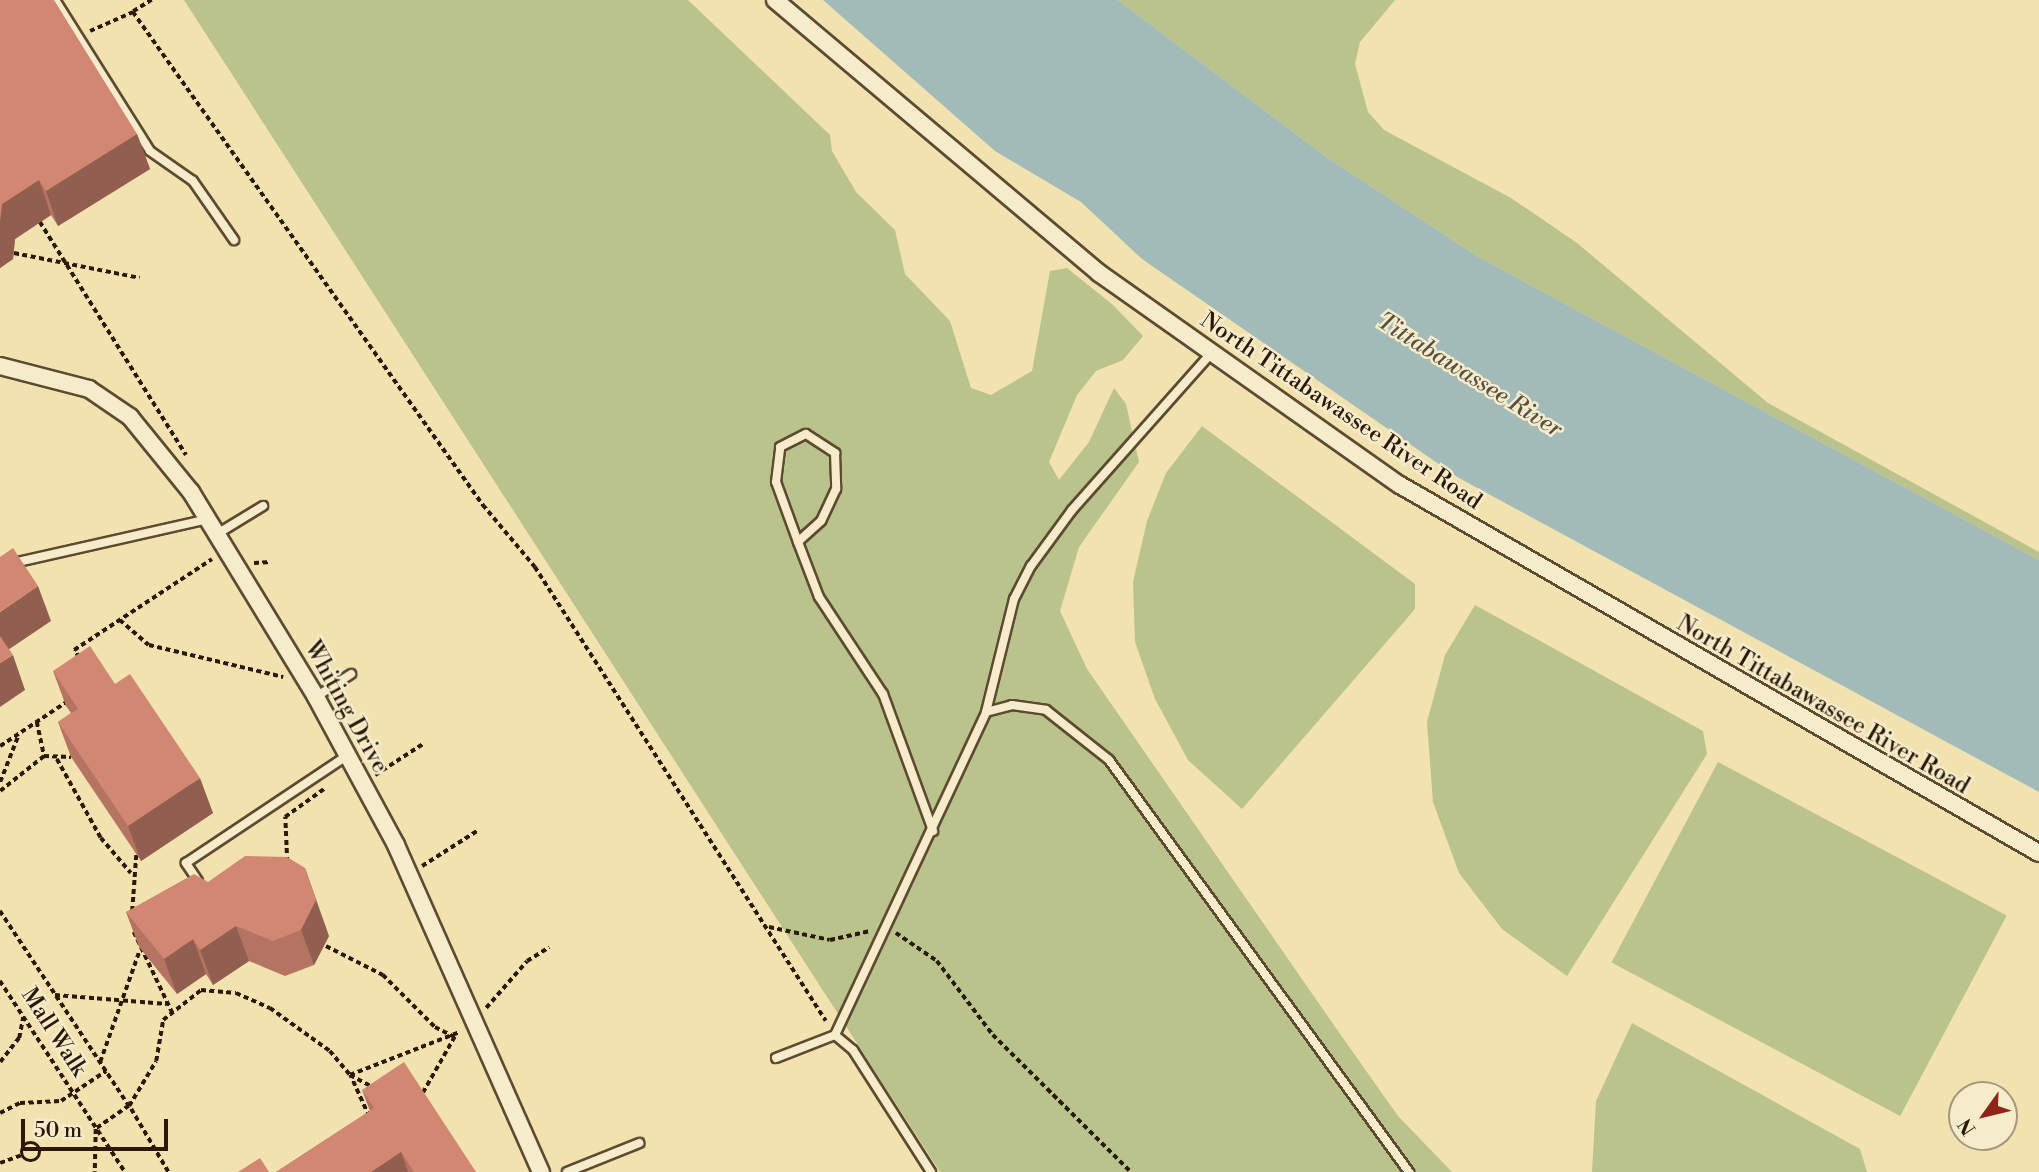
<!DOCTYPE html>
<style>
body{margin:0}
#map{position:relative;width:2039px;height:1172px;overflow:hidden;background:#f1e2b0;font-family:"Libre Bodoni",serif}
div>[style]{position:absolute}
.green>*{inset:0;background:#b9c38b;transform-origin:0 0}
.water>*{inset:0;background:#a2bab8}
.path>*{height:3.5px;margin-top:-1.75px;transform-origin:0;background:repeating-linear-gradient(90deg,#2c1806 0 5px,transparent 0 8.5px)}
.path>.ring{margin:-1.75px;padding:0;box-sizing:content-box;background:none;border:3.5px solid #2c1806;border-radius:50%}
.roads{filter:drop-shadow(2px 0 #5d4a30) drop-shadow(-2px 0 #5d4a30) drop-shadow(0 2px #5d4a30) drop-shadow(0 -2px #5d4a30)}
.service>*{height:8px;margin:-4px;padding:0 4px;transform-origin:4px;border-radius:4px;background:#f6eccc}
.minor>*{height:16px;margin:-8px;padding:0 8px;transform-origin:8px;border-radius:8px;background:#f6eccc}
.wall>*{inset:0;background:#b47461}
.shaded-wall>*{inset:0;background:#925e4f}
.building>*{inset:0;background:#d18771}
span{translate:-50% -50%;white-space:nowrap;text-align:center;line-height:1.15;-webkit-text-stroke:5px #f6eccc;paint-order:stroke}
.street-label{font-size:23px;color:#2c1806}
.water-label{font-size:24px;color:#555144;font-style:italic}
.north{position:absolute;left:1948px;top:1081px;width:70px;height:70px;box-sizing:border-box;background:#f6eccc;border:2px solid #a5977d;border-radius:50%;rotate:236deg;font-size:19px;font-weight:700;line-height:28px;text-align:center;color:#2c1806}
.north::after{content:'';display:block;margin:auto;width:24px;height:32px;background:#8f2418;clip-path:polygon(50% 0,100% 100%,50% 72%,0 100%)}
.scale{position:absolute;left:21px;top:1119px;width:147px;height:32px;box-sizing:border-box;border:4px solid #2c1806;border-top:0;padding-left:9px;font-size:21px;line-height:24px;white-space:nowrap;color:#2c1806;-webkit-text-stroke:5px #f6eccc;paint-order:stroke}
</style>
<div id="map">
<div class="green">
<div style="clip-path:polygon(184px 0,688px 0,830px 135px,832px 151px,856px 192px,895px 230px,905px 274px,950px 321px,971px 388px,991px 395px,1032px 371px,1050px 271px,1067px 268px,1113px 305px,1143px 336px,1123px 360px,1096px 371px,1077px 395px,1049px 462px,1059px 480px,1089px 442px,1114px 388px,1126px 404px,1139px 462px,1079px 547px,1060px 611px,1087px 669px,1338px 1031px,1398px 1116px,1452px 1172px,940px 1172px)"></div>
<div style="clip-path:polygon(1118px 0,1395px 0,1360px 42px,1355px 64px,1368px 112px,1384px 130px,1511px 198px,1577px 243px,1768px 403px,2039px 552px,2039px 560px,1477px 256px,1328px 158px)"></div>
<div style="clip-path:polygon(1202px 426px,1415px 584px,1415px 609px,1242px 809px,1188px 760px,1155px 699px,1135px 642px,1133px 582px,1147px 521px,1166px 473px)"></div>
<div style="clip-path:polygon(1475px 605px,1703px 731px,1707px 754px,1567px 976px,1502px 929px,1459px 873px,1433px 802px,1427px 722px,1445px 655px)"></div>
<div style="left:1718px;top:762px;width:327px;height:227px;rotate:28deg"></div>
<div style="clip-path:polygon(1632px 1023px,1860px 1149px,1867px 1172px,1592px 1172px,1596px 1101px)"></div>
</div>
<div class="water">
<div style="clip-path:polygon(823px 0,1118px 0,1328px 158px,1477px 256px,2039px 560px,2039px 792px,1459px 478px,1142px 259px,1081px 202px,995px 151px)"></div>
</div>
<div class="path">
<div style="left:152px;top:0;width:22px;rotate:148deg"></div>
<div style="left:133px;top:12px;width:605px;rotate:54.63deg"></div>
<div style="left:483px;top:505px;width:81px;rotate:50deg"></div>
<div style="left:535px;top:567px;width:539px;rotate:57.34deg"></div>
<div style="left:90px;top:31px;width:47px;rotate:-23.8deg"></div>
<div style="left:40px;top:222px;width:275px;rotate:57.9deg"></div>
<div style="left:14px;top:253px;width:128px;rotate:11.2deg"></div>
<div style="left:254px;top:563px;width:17px;rotate:-3deg"></div>
<div style="left:120px;top:620px;width:38px;rotate:41deg"></div>
<div style="left:149px;top:645px;width:138px;rotate:13.4deg"></div>
<div style="left:79px;top:658px;width:9px;rotate:-122deg"></div>
<div style="left:74px;top:650px;width:165px;rotate:-33.4deg"></div>
<div style="left:37px;top:722px;width:35px;rotate:78deg"></div>
<div style="left:0;top:746px;width:82px;rotate:-33.5deg"></div>
<div style="left:57px;top:759px;width:90px;rotate:60.9deg"></div>
<div style="left:101px;top:838px;width:46px;rotate:49.4deg"></div>
<div style="left:375px;top:775px;width:57px;rotate:-32.9deg"></div>
<div style="left:0;top:782px;width:49px;rotate:-68.6deg"></div>
<div style="left:0;top:791px;width:56px;rotate:-38.5deg"></div>
<div style="left:44px;top:756px;width:27px;rotate:2deg"></div>
<div style="left:287px;top:862px;width:45px;rotate:-92.5deg"></div>
<div style="left:285px;top:817px;width:48px;rotate:-35.7deg"></div>
<div style="left:422px;top:866px;width:65px;rotate:-32.5deg"></div>
<div style="left:0;top:911px;width:234px;rotate:56.5deg"></div>
<div style="left:129px;top:1106px;width:40px;rotate:145.1deg"></div>
<div style="left:96px;top:1129px;width:43px;rotate:91.3deg"></div>
<div style="left:132px;top:911px;width:56px;rotate:-85.9deg"></div>
<div style="left:769px;top:927px;width:62px;rotate:12deg"></div>
<div style="left:830px;top:940px;width:41px;rotate:-12.7deg"></div>
<div style="left:134px;top:932px;width:89px;rotate:64.6deg"></div>
<div style="left:896px;top:933px;width:50px;rotate:34.3deg"></div>
<div style="left:937px;top:961px;width:93px;rotate:52.9deg"></div>
<div style="left:993px;top:1035px;width:194px;rotate:44.8deg"></div>
<div style="left:326px;top:946px;width:64px;rotate:27deg"></div>
<div style="left:383px;top:975px;width:74px;rotate:45deg"></div>
<div style="left:435px;top:1027px;width:22px;rotate:27deg"></div>
<div style="left:455px;top:1037px;width:64px;rotate:119.7deg"></div>
<div style="left:0;top:981px;width:228px;rotate:56.8deg"></div>
<div style="left:55px;top:995px;width:112px;rotate:4.6deg"></div>
<div style="left:486px;top:1008px;width:62px;rotate:-48.9deg"></div>
<div style="left:527px;top:961px;width:26px;rotate:-32deg"></div>
<div style="left:0;top:1062px;width:31px;rotate:-52deg"></div>
<div style="left:19px;top:1038px;width:21px;rotate:-79deg"></div>
<div style="left:100px;top:1062px;width:117px;rotate:-70.5deg"></div>
<div style="left:0;top:1113px;width:22px;rotate:-27deg"></div>
<div style="left:20px;top:1103px;width:41px;rotate:-2.8deg"></div>
<div style="left:61px;top:1101px;width:54px;rotate:-33.7deg"></div>
<div style="left:369px;top:1117px;width:46px;rotate:-114.3deg"></div>
<div style="left:350px;top:1075px;width:24px;rotate:28deg"></div>
<div class="ring" style="left:22px;top:1143px;width:14.5px;height:14.5px"></div>
<div style="left:0;top:1163px;width:23px;rotate:-20deg"></div>
<div style="left:168px;top:1172px;width:77px;rotate:-120.6deg"></div>
<div style="left:129px;top:1106px;width:52px;rotate:-59deg"></div>
<div style="left:156px;top:1061px;width:42px;rotate:-80.3deg"></div>
<div style="left:163px;top:1020px;width:48px;rotate:-38.3deg"></div>
<div style="left:201px;top:990px;width:35px;rotate:5deg"></div>
<div style="left:236px;top:993px;width:37px;rotate:24deg"></div>
<div style="left:270px;top:1008px;width:74px;rotate:35.6deg"></div>
<div style="left:330px;top:1051px;width:31px;rotate:50deg"></div>
<div style="left:350px;top:1075px;width:118px;rotate:-21.4deg"></div>
</div>
<div class="roads">
<div class="service">
<div style="left:55px;top:0;width:178px;rotate:57.8deg"></div>
<div style="left:150px;top:151px;width:52px;rotate:34.9deg"></div>
<div style="left:193px;top:181px;width:72px;rotate:55.2deg"></div>
<div style="left:217px;top:534px;width:54px;rotate:-31.3deg"></div>
<div style="left:798px;top:542px;width:64px;rotate:-110.1deg"></div>
<div style="left:776px;top:482px;width:35px;rotate:-83deg"></div>
<div style="left:780px;top:447px;width:29px;rotate:-27deg"></div>
<div style="left:806px;top:434px;width:35px;rotate:33deg"></div>
<div style="left:835px;top:453px;width:36px;rotate:88deg"></div>
<div style="left:836px;top:489px;width:35px;rotate:115deg"></div>
<div style="left:821px;top:521px;width:31px;rotate:138deg"></div>
<div style="left:798px;top:542px;width:59px;rotate:69.1deg"></div>
<div style="left:819px;top:597px;width:116px;rotate:56.6deg"></div>
<div style="left:883px;top:694px;width:146px;rotate:69.9deg"></div>
<div style="left:0;top:566px;width:213px;rotate:-12.7deg"></div>
<div style="left:316px;top:697px;width:42px;rotate:-33.3deg"></div>
<div style="left:986px;top:712px;width:27px;rotate:-15deg"></div>
<div style="left:1012px;top:705px;width:34px;rotate:8deg"></div>
<div style="left:1046px;top:710px;width:80px;rotate:38.4deg"></div>
<div style="left:1109px;top:760px;width:510px;rotate:53.94deg"></div>
<div style="left:198px;top:881px;width:22px;rotate:-124deg"></div>
<div style="left:186px;top:863px;width:195px;rotate:-33.7deg"></div>
<div style="left:835px;top:1035px;width:357px;rotate:-64.9deg"></div>
<div style="left:986px;top:712px;width:116px;rotate:-76.1deg"></div>
<div style="left:1014px;top:599px;width:37px;rotate:-63deg"></div>
<div style="left:1031px;top:566px;width:69px;rotate:-53.8deg"></div>
<div style="left:1072px;top:510px;width:213px;rotate:-48.4deg"></div>
<div style="left:776px;top:1058px;width:63px;rotate:-21.3deg"></div>
<div style="left:835px;top:1035px;width:23px;rotate:40deg"></div>
<div style="left:853px;top:1050px;width:145px;rotate:57.4deg"></div>
<div style="left:567px;top:1172px;width:78px;rotate:-21.9deg"></div>
</div>
<div class="minor">
<div style="left:775px;top:0;width:424px;rotate:40.1deg"></div>
<div style="left:1099px;top:273px;width:368px;rotate:35.2deg"></div>
<div style="left:1400px;top:485px;width:737px;rotate:29.94deg"></div>
<div style="left:0;top:366px;width:92px;rotate:14.5deg"></div>
<div style="left:89px;top:389px;width:50px;rotate:34.3deg"></div>
<div style="left:130px;top:417px;width:97px;rotate:50.9deg"></div>
<div style="left:191px;top:492px;width:240px;rotate:58.6deg"></div>
<div style="left:316px;top:697px;width:168px;rotate:61.6deg"></div>
<div style="left:396px;top:845px;width:358px;rotate:66.1deg"></div>
</div>
</div>
<div class="wall">
<div style="clip-path:polygon(0 0,137px 134px,150px 169px,58px 226px,51px 215px,15px 239px,13px 259px,0 268px)"></div>
<div style="clip-path:polygon(53px 671px,115px 684px,213px 813px,141px 861px,71px 757px,58px 722px,71px 713px,66px 706px)"></div>
<div style="clip-path:polygon(208px 882px,329px 936px,314px 965px,285px 976px,249px 961px,213px 985px,206px 974px,177px 994px,139px 947px,126px 912px)"></div>
<div style="clip-path:polygon(362px 1090px,476px 1172px,276px 1172px,370px 1111px)"></div>
</div>
<div class="shaded-wall">
<div style="clip-path:polygon(137px 134px,150px 169px,58px 226px,46px 191px)"></div>
<div style="clip-path:polygon(39px 180px,51px 215px,15px 239px,13px 259px,0 268px,0 221px,2px 204px)"></div>
<div style="clip-path:polygon(38px 586px,51px 621px,2px 654px,0 650px,0 612px)"></div>
<div style="clip-path:polygon(13px 655px,25px 690px,0 707px,0 663px)"></div>
<div style="clip-path:polygon(200px 778px,213px 813px,141px 861px,128px 826px)"></div>
<div style="clip-path:polygon(305px 868px,329px 936px,314px 965px,301px 930px)"></div>
<div style="clip-path:polygon(236px 926px,249px 961px,213px 985px,200px 950px)"></div>
<div style="clip-path:polygon(193px 939px,206px 974px,177px 994px,164px 959px)"></div>
<div style="clip-path:polygon(401px 1152px,408px 1172px,371px 1172px)"></div>
</div>
<div class="building">
<div style="clip-path:polygon(0 0,54px 0,137px 134px,46px 191px,39px 180px,2px 204px,0 221px)"></div>
<div style="clip-path:polygon(13px 548px,38px 586px,0 612px,0 557px)"></div>
<div style="clip-path:polygon(0 636px,13px 655px,0 663px)"></div>
<div style="clip-path:polygon(90px 646px,115px 684px,130px 674px,200px 778px,128px 826px,58px 722px,78px 709px,53px 671px)"></div>
<div style="clip-path:polygon(245px 856px,287px 857px,305px 868px,316px 900px,301px 930px,273px 941px,236px 926px,200px 950px,193px 939px,164px 959px,126px 912px,194px 874px,208px 882px)"></div>
<div style="clip-path:polygon(404px 1062px,476px 1172px,414px 1172px,401px 1152px,371px 1172px,276px 1172px,374px 1108px,362px 1090px)"></div>
<div style="clip-path:polygon(260px 1158px,269px 1172px,238px 1172px)"></div>
</div>
<div class="street-label">
<span style="left:1341px;top:411px;rotate:34deg">North Tittabawassee River Road</span>
<span style="left:1823px;top:705px;rotate:30deg">North Tittabawassee River Road</span>
<span style="left:346px;top:707px;rotate:61deg">Whiting Drive</span>
<span style="left:54px;top:1032px;rotate:57deg">Mall Walk</span>
</div>
<div class="water-label">
<span style="left:1469px;top:376px;rotate:32deg">Tittabawassee River</span>
</div>
<div class="north">N</div>
<div class="scale">50 m</div>
</div>
